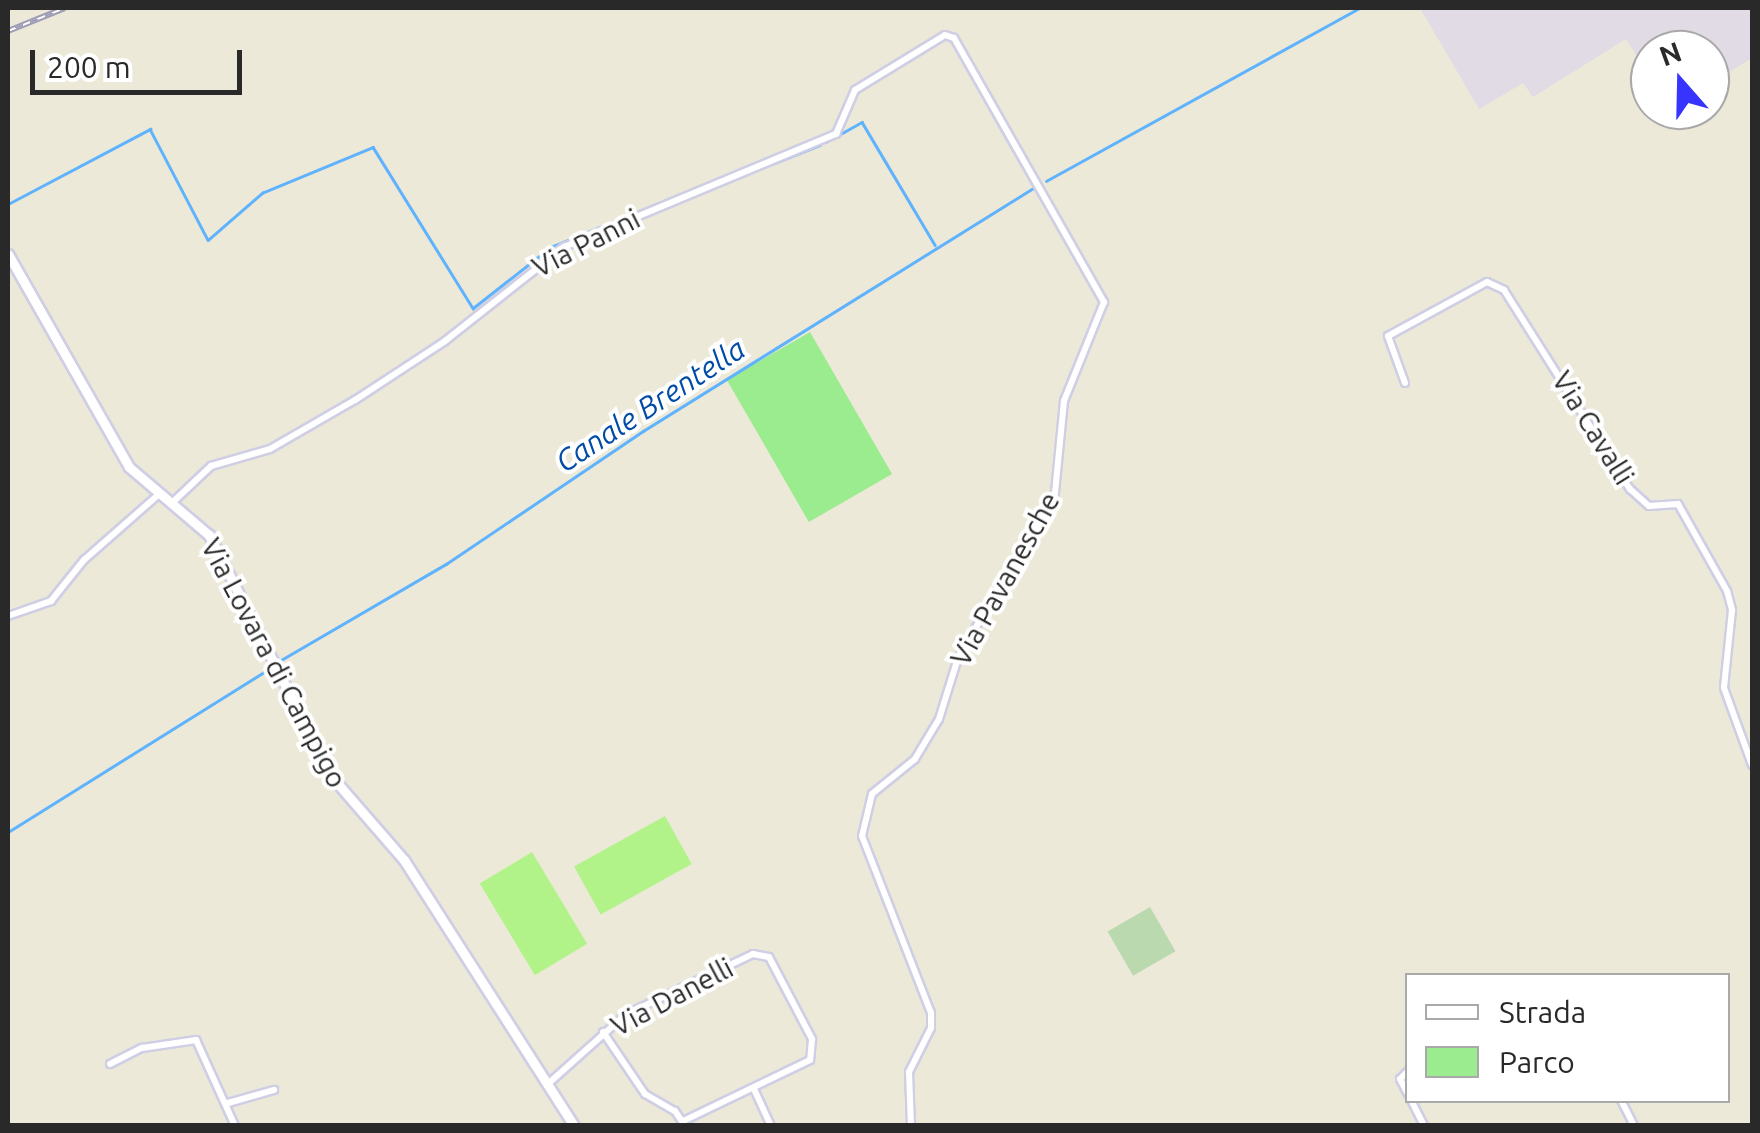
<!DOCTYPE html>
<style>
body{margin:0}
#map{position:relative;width:1760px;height:1133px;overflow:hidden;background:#ede9d9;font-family:Ubuntu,sans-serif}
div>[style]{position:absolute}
.industrial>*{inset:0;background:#e0dbe5}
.green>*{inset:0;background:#9beb8f;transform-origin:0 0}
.cemetery>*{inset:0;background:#bad9ae;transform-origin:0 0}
.pitch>*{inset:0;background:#b1f389;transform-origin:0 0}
.stream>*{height:2.5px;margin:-1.25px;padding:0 1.25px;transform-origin:1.25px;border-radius:1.25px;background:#5fb3fc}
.roads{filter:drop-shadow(2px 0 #cfcee4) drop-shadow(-2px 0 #cfcee4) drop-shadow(0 2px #cfcee4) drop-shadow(0 -2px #cfcee4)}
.street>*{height:6px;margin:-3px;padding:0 3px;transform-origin:3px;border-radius:3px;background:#fff}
.secondary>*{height:9px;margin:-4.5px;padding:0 4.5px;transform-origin:4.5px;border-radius:4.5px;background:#fff}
.rail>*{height:6px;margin-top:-3px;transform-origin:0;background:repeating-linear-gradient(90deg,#fff 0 8px,#9d9bb6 0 16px);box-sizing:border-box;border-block:2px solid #9d9bb6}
span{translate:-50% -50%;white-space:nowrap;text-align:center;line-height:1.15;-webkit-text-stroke:8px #fff;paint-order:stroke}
.street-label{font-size:28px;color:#292929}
.water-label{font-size:30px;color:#004ba6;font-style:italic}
.frame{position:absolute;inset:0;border:10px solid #292929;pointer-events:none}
.legend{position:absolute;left:1405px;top:973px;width:325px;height:130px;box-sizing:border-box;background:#fff;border:2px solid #a9a9a9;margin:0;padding:12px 18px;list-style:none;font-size:30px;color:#292929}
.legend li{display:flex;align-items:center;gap:20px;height:50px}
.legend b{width:50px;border:2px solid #a9a9a9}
.north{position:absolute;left:1630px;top:30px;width:100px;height:100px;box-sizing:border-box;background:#fff;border:2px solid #a9a9a9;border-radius:50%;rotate:340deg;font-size:28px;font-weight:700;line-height:40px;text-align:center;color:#292929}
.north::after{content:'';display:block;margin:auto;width:35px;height:45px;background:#3834ff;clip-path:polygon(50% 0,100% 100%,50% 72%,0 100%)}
.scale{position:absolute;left:30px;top:50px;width:212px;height:45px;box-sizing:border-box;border:5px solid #292929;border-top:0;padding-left:12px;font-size:30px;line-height:35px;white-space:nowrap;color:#292929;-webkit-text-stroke:8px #fff;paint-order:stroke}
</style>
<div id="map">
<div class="industrial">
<div style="clip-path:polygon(1420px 8px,1752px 8px,1752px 58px,1710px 84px,1710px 50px,1650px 50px,1650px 77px,1626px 39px,1533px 97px,1523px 83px,1479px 109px)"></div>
</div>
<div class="green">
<div style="left:810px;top:332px;width:164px;height:96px;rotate:60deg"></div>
</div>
<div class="cemetery">
<div style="left:1150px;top:907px;width:51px;height:49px;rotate:60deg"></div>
</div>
<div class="pitch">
<div style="left:665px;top:816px;width:55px;height:104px;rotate:61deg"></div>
<div style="left:532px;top:852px;width:107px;height:61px;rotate:59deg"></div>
</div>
<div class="stream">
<div style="left:826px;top:142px;width:41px;rotate:-29.1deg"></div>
<div style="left:862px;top:122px;width:143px;rotate:59.3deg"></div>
<div style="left:775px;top:163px;width:48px;rotate:-21.8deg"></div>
<div style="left:1046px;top:181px;width:359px;rotate:-28.9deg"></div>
<div style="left:8px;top:204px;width:161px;rotate:-27.8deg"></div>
<div style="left:150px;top:129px;width:125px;rotate:62.4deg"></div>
<div style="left:208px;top:240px;width:72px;rotate:-41deg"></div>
<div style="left:262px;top:193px;width:120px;rotate:-22.5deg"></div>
<div style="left:373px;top:147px;width:190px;rotate:58.2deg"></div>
<div style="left:473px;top:308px;width:94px;rotate:-38.1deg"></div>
<div style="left:551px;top:247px;width:172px;rotate:-22.2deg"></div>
<div style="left:281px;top:660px;width:191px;rotate:-30.2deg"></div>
<div style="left:446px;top:564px;width:238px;rotate:-34deg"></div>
<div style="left:643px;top:431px;width:464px;rotate:-31.9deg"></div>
<div style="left:8px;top:832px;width:309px;rotate:-32deg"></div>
</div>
<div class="roads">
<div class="street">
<div style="left:1405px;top:383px;width:50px;rotate:-109.9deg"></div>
<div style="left:1388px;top:336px;width:113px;rotate:-28.6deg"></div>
<div style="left:1487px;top:282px;width:19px;rotate:25deg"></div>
<div style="left:1504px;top:290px;width:236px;rotate:57.7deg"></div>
<div style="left:1630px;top:489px;width:25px;rotate:42deg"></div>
<div style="left:1649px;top:506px;width:29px;rotate:-4deg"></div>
<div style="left:1678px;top:504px;width:100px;rotate:60.6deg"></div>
<div style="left:1727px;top:591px;width:20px;rotate:75deg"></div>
<div style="left:1732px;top:610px;width:78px;rotate:95.9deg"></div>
<div style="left:1724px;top:688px;width:82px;rotate:70deg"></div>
<div style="left:174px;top:501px;width:51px;rotate:-43.4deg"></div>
<div style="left:211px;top:466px;width:61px;rotate:-16.1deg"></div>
<div style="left:270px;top:449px;width:98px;rotate:-30deg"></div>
<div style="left:355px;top:400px;width:108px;rotate:-33.2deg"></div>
<div style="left:445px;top:341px;width:152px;rotate:-38.3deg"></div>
<div style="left:564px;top:247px;width:295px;rotate:-22.6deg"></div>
<div style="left:836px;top:134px;width:48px;rotate:-66.6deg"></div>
<div style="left:855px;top:90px;width:105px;rotate:-31.4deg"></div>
<div style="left:945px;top:35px;width:9px;rotate:18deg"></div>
<div style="left:954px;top:38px;width:304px;rotate:60.4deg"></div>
<div style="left:1104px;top:302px;width:107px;rotate:112deg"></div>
<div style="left:1064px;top:401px;width:92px;rotate:95.6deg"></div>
<div style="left:1055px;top:493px;width:191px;rotate:120.5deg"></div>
<div style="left:958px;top:658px;width:64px;rotate:107.3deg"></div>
<div style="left:939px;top:719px;width:47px;rotate:121deg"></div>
<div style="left:915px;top:759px;width:55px;rotate:140.9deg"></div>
<div style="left:872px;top:794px;width:43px;rotate:103.4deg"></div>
<div style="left:862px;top:836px;width:190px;rotate:68.7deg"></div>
<div style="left:931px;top:1013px;width:15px;rotate:90deg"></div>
<div style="left:931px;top:1028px;width:49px;rotate:116.6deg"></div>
<div style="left:909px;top:1072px;width:54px;rotate:87.9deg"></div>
<div style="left:8px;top:616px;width:46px;rotate:-19.2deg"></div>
<div style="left:51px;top:601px;width:53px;rotate:-51.2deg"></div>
<div style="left:84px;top:560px;width:100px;rotate:-41.3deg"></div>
<div style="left:603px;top:1032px;width:75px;rotate:55.9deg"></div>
<div style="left:645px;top:1094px;width:34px;rotate:30deg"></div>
<div style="left:675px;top:1111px;width:18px;rotate:56deg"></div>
<div style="left:110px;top:1064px;width:36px;rotate:-27deg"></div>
<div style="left:142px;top:1048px;width:55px;rotate:-8.4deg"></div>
<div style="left:196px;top:1040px;width:94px;rotate:65.6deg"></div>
<div style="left:1408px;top:1071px;width:11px;rotate:135deg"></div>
<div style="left:1400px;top:1079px;width:17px;rotate:62deg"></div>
<div style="left:549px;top:1083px;width:102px;rotate:-41.8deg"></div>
<div style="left:625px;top:1015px;width:142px;rotate:-25.5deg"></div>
<div style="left:753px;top:954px;width:16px;rotate:11deg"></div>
<div style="left:769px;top:957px;width:93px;rotate:62.3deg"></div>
<div style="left:812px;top:1039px;width:21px;rotate:95deg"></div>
<div style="left:810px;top:1060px;width:141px;rotate:154.3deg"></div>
<div style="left:754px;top:1089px;width:41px;rotate:65.3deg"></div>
<div style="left:1411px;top:1100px;width:29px;rotate:63deg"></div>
<div style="left:1621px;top:1100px;width:29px;rotate:63deg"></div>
<div style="left:228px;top:1103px;width:48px;rotate:-15.8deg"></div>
</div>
<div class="secondary">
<div style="left:8px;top:254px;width:245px;rotate:60.4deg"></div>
<div style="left:129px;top:467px;width:105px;rotate:40.4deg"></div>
<div style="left:209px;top:535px;width:271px;rotate:63.1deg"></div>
<div style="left:332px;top:777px;width:110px;rotate:49.1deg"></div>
<div style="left:404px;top:860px;width:316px;rotate:57.4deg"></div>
</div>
</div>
<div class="rail">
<div style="left:8px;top:31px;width:61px;rotate:-22deg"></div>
</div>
<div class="street-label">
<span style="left:586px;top:243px;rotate:-27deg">Via Panni</span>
<span style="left:1593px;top:428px;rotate:58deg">Via Cavalli</span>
<span style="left:1005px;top:579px;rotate:-61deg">Via Pavanesche</span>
<span style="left:274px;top:663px;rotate:62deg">Via Lovara di Campigo</span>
<span style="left:672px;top:997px;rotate:-28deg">Via Danelli</span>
</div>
<div class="water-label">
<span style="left:650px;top:405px;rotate:-33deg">Canale Brentella</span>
</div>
<div class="frame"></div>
<ul class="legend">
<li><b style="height:12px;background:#fff"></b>Strada</li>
<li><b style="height:28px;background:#9beb8f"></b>Parco</li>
</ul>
<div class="north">N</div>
<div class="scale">200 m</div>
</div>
